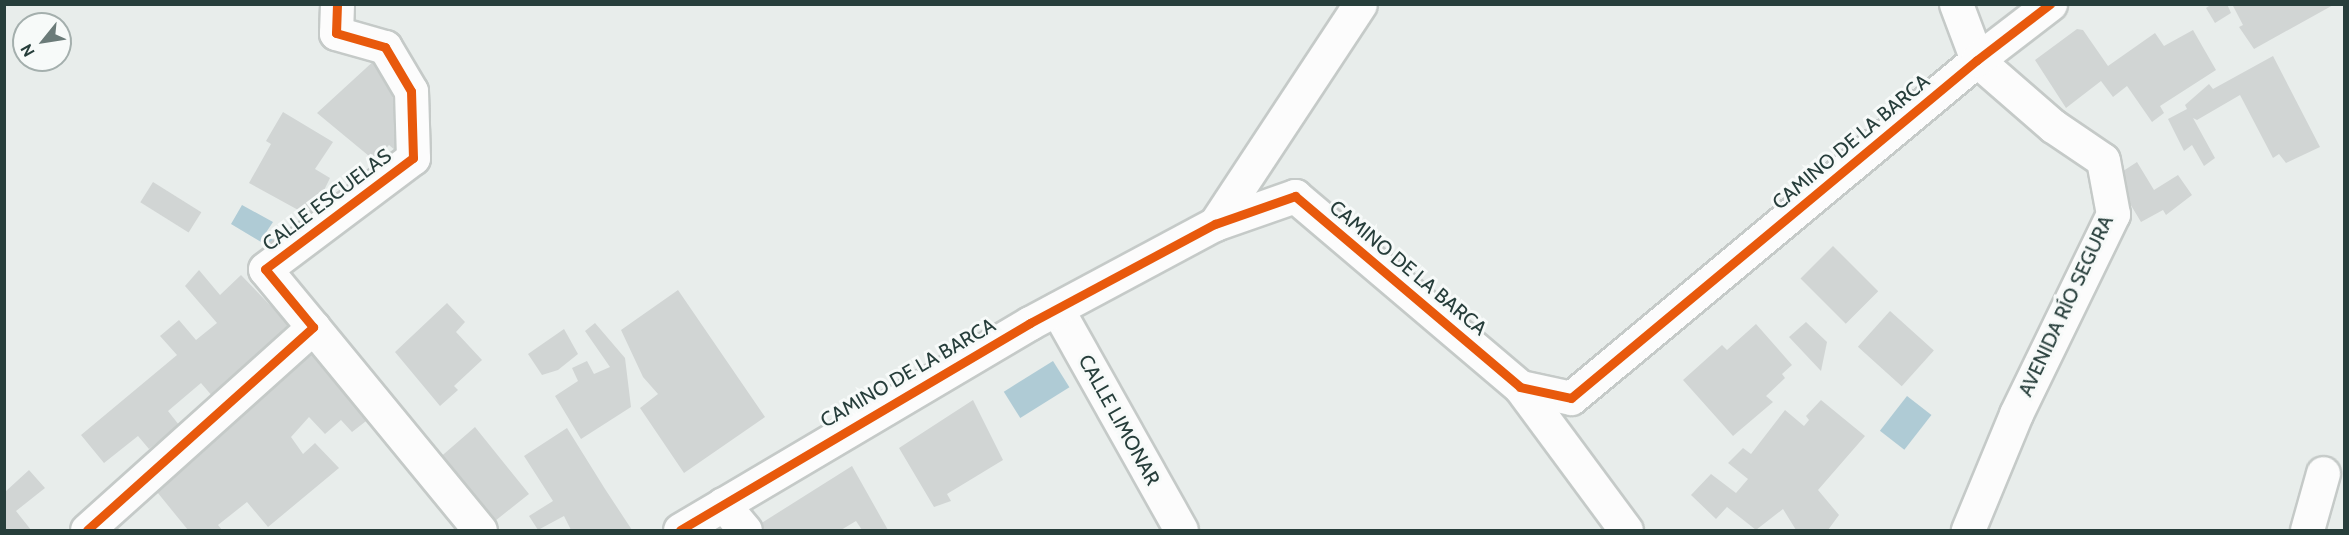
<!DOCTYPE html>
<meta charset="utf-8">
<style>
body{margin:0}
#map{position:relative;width:2349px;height:535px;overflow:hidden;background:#e8edeb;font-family:Cabin,sans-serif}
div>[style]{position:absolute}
.water>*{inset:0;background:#afcbd5;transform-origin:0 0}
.building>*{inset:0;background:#d1d5d4;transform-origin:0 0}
.roads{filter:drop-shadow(2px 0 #c5cac8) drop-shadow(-2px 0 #c5cac8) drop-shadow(0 2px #c5cac8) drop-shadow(0 -2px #c5cac8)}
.street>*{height:33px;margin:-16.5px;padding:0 16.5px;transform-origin:16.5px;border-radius:16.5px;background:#fcfcfc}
.cycleway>*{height:9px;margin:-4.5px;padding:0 4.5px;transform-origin:4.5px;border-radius:4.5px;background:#e8590c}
span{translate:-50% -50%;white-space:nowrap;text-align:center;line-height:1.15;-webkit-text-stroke:6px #f7faf9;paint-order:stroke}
.street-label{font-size:20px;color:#273e3b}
.frame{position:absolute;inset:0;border:6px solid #273e3b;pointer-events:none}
.north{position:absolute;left:12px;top:12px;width:60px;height:60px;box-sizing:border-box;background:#f7faf9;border:2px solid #a4afad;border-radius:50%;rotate:240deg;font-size:16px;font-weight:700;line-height:24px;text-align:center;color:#273e3b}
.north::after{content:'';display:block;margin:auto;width:21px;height:27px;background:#6b7b79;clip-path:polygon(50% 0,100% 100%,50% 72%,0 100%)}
</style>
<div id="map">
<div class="water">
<div style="clip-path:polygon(242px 205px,273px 222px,265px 234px,275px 241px,271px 248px,231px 224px)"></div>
<div style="left:1053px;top:361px;width:31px;height:58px;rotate:58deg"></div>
<div style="left:1907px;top:396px;width:31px;height:44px;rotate:38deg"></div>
</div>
<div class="building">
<div style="clip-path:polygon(2212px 4px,2227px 4px,2231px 13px,2215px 23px,2206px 8px)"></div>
<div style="clip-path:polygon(2232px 4px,2335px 4px,2254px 49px,2239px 27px,2243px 25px)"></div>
<div style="clip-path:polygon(2077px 29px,2083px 30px,2108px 66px,2155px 33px,2164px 46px,2193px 30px,2216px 70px,2160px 106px,2164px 113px,2152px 122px,2127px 86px,2113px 97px,2101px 81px,2066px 108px,2035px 60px)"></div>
<div style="clip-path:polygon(2273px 56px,2320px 147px,2286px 163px,2279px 154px,2273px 158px,2240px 95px,2197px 120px,2193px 118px,2215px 158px,2204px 166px,2192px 145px,2184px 151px,2168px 119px,2187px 109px,2185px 105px,2209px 84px,2213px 89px)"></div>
<div style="clip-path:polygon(377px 58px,406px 131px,406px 141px,396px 151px,389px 145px,375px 161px,317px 113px)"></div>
<div style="clip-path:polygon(283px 112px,333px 142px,315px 169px,330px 178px,311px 217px,249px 183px,271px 144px,266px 141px)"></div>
<div style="clip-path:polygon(2137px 162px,2154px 190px,2178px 175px,2192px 195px,2166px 215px,2163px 210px,2141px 222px,2114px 177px)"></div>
<div style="left:153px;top:182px;width:57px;height:24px;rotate:32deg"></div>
<div style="left:1833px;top:246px;width:64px;height:46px;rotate:45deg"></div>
<div style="clip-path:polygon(199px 270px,220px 295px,241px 275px,290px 326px,213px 397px,201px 383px,168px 411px,179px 425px,149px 449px,138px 436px,104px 463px,81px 435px,177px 355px,160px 336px,179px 320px,196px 340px,217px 323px,185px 286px)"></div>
<div style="clip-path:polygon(678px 290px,765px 417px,684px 473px,640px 408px,658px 394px,643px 377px,621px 330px)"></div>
<div style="clip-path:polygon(447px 303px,465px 322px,456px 332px,482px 360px,454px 386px,458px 390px,440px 406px,395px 352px)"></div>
<div style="left:1890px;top:311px;width:59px;height:48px;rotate:42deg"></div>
<div style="clip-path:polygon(1806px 322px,1827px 342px,1821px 371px,1789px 337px)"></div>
<div style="clip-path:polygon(595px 323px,625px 358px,631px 407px,581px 439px,555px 396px,578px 381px,572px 368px,587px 361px,594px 374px,610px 367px,585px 331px)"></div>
<div style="clip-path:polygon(1756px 324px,1792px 365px,1782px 374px,1785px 378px,1766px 396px,1773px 402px,1733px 436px,1683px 380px,1722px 345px,1727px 350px)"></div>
<div style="clip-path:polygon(564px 329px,578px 354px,558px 370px,542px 375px,528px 354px)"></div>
<div style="clip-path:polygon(310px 348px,370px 418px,352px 432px,341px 420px,325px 434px,309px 417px,291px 437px,303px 454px,315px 443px,339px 468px,268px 527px,247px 502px,218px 525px,222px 530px,188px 530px,153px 487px)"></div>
<div style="clip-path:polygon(973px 400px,1003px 460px,947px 494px,951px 501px,934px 507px,899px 448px)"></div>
<div style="clip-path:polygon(1821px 400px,1865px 436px,1818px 490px,1839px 515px,1828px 530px,1796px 530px,1783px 509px,1756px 530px,1727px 507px,1716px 519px,1691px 495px,1711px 474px,1736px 493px,1748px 479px,1728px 463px,1743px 448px,1751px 454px,1785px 410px,1804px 426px,1809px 420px,1806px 416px)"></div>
<div style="clip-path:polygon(475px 427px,529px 494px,495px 521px,487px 511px,481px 515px,437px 460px)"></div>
<div style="clip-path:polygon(567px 428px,605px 489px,632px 530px,571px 530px,564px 516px,538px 530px,529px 516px,553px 501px,524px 456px)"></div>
<div style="clip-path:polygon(852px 466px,888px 530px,862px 530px,856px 521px,841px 530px,764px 530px,760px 524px)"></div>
<div style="clip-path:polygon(29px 470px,45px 488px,16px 511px,31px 530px,5px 530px,5px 492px)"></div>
</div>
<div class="roads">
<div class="street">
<div style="left:1956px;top:4px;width:60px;rotate:69.4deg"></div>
<div style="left:1977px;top:60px;width:101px;rotate:41deg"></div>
<div style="left:2053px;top:126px;width:60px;rotate:34.2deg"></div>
<div style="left:2103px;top:160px;width:55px;rotate:79.5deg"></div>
<div style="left:2113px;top:214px;width:222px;rotate:115.9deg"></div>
<div style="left:2016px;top:414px;width:126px;rotate:112.5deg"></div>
<div style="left:1215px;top:224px;width:263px;rotate:-56.6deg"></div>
<div style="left:1057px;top:309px;width:253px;rotate:60.7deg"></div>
<div style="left:313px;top:327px;width:263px;rotate:50.6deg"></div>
<div style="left:1520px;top:387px;width:178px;rotate:53.5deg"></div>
<div style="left:723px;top:504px;width:34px;rotate:50deg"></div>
<div style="left:87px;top:530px;width:304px;rotate:-41.9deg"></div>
<div style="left:313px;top:327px;width:75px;rotate:-129.6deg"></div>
<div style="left:265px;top:269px;width:185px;rotate:-36.9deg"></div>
<div style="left:413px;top:158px;width:67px;rotate:-91.7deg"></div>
<div style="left:411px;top:91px;width:51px;rotate:-120.6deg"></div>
<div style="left:385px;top:47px;width:51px;rotate:-164.1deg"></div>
<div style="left:336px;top:33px;width:29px;rotate:-88deg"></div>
<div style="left:680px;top:530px;width:407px;rotate:-30.6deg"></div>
<div style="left:1030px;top:323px;width:210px;rotate:-28.2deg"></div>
<div style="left:1215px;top:224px;width:85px;rotate:-19.3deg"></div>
<div style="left:1295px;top:196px;width:295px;rotate:40.3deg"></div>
<div style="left:1520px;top:387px;width:52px;rotate:12.2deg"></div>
<div style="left:1571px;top:398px;width:528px;rotate:-39.78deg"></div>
<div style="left:1977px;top:60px;width:92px;rotate:-37.5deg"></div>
<div style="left:2307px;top:530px;width:59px;rotate:-74.3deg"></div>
</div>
</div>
<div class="cycleway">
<div style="left:87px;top:530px;width:304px;rotate:-41.9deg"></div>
<div style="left:313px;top:327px;width:75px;rotate:-129.6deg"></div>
<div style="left:265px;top:269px;width:185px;rotate:-36.9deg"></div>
<div style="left:413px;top:158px;width:67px;rotate:-91.7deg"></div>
<div style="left:411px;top:91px;width:51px;rotate:-120.6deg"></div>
<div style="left:385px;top:47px;width:51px;rotate:-164.1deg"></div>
<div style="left:336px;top:33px;width:29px;rotate:-88deg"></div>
<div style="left:680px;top:530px;width:407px;rotate:-30.6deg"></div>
<div style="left:1030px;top:323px;width:210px;rotate:-28.2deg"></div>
<div style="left:1215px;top:224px;width:85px;rotate:-19.3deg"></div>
<div style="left:1295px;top:196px;width:295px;rotate:40.3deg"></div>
<div style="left:1520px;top:387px;width:52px;rotate:12.2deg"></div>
<div style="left:1571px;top:398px;width:528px;rotate:-39.78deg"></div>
<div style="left:1977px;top:60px;width:92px;rotate:-37.5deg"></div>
</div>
<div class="street-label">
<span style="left:1851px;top:142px;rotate:-40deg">CAMINO DE LA BARCA</span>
<span style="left:327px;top:200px;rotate:-37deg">CALLE ESCUELAS</span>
<span style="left:1408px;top:268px;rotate:40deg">CAMINO DE LA BARCA</span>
<span style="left:2066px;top:306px;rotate:-65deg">AVENIDA RÍO SEGURA</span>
<span style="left:908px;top:373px;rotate:-30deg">CAMINO DE LA BARCA</span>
<span style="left:1119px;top:420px;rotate:61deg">CALLE LIMONAR</span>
</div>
<div class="frame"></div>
<div class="north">N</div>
</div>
